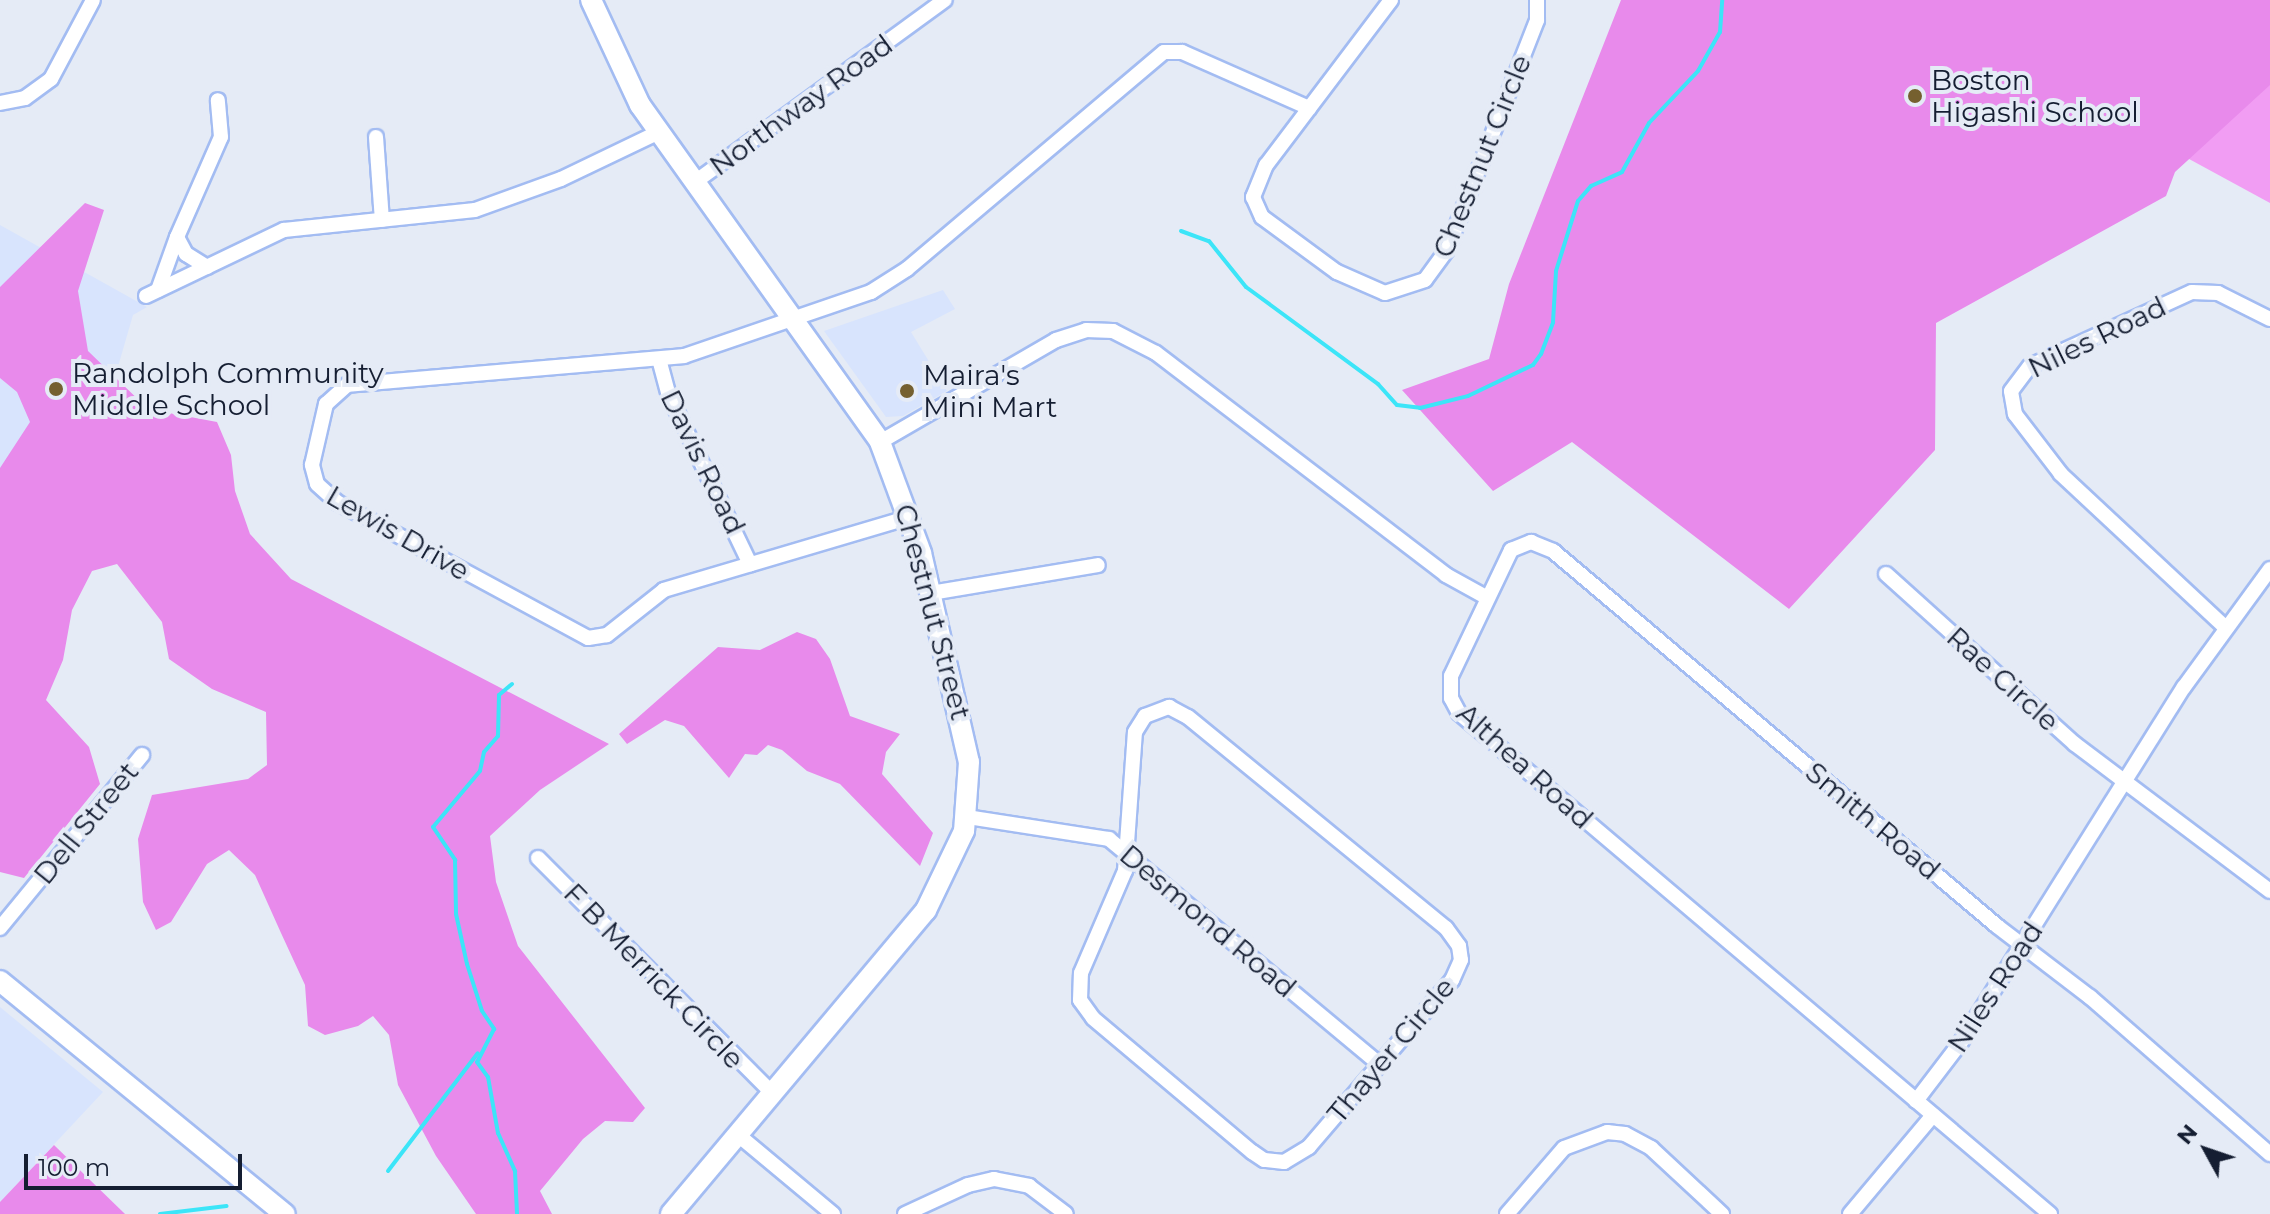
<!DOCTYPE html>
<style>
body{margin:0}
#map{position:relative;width:2270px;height:1214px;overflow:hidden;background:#e5ebf6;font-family:Montserrat,sans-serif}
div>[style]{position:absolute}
.built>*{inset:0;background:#d8e4fd}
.green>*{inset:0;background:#f19df3}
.forest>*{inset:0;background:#e88aeb}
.stream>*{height:4px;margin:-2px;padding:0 2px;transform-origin:2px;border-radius:2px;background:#3ce5f8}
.roads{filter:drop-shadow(2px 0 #a3bcf2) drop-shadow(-2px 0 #a3bcf2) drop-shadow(0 2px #a3bcf2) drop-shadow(0 -2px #a3bcf2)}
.street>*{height:14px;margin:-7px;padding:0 7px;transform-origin:7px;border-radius:7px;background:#fff}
.secondary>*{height:20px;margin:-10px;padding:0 10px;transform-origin:10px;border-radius:10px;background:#fff}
.dots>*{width:22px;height:22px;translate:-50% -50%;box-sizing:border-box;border:4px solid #e5ebf6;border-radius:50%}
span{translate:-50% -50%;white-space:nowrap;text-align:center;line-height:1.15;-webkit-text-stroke:8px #e5ebf6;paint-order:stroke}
.poi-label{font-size:28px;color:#151e32}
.left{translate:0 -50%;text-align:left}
.street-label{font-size:28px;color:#151e32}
.north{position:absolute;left:2166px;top:1110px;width:80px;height:80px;-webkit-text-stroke:6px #e5ebf6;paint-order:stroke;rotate:310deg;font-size:22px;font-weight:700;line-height:32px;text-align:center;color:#151e32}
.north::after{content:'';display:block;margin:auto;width:28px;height:36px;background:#151e32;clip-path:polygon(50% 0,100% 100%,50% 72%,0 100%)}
.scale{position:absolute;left:24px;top:1154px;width:218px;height:36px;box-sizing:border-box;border:4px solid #151e32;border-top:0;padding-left:10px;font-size:24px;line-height:28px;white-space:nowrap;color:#151e32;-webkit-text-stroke:6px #e5ebf6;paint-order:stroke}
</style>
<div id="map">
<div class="built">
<div style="clip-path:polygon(0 225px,147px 307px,133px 315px,90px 463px,0 675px)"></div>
<div style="clip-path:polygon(943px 290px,955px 309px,911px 332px,947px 391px,903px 416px,886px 417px,824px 331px)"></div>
<div style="clip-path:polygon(0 1007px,103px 1092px,0 1202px)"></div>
</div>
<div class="green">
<div style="clip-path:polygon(2270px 7px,2270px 203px,2110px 116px)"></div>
</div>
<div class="forest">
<div style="clip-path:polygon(1621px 0,2270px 0,2270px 85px,2175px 172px,2166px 196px,1936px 323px,1935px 450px,1789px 609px,1572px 442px,1493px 491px,1402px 390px,1489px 359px,1509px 284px)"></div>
<div style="clip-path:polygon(85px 203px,104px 210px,78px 291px,88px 351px,148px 409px,217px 422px,231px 455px,235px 491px,250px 534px,291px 579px,609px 744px,540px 790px,490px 836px,496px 882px,518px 946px,645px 1108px,633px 1122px,605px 1121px,583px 1139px,540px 1191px,552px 1214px,476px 1214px,436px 1156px,398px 1085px,389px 1035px,373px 1016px,358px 1026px,325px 1035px,308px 1026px,305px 985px,281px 933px,255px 875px,229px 850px,207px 864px,171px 922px,156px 930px,143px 902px,138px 839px,152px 795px,248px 779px,267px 765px,266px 712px,212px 689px,169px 659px,162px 622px,117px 564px,92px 571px,72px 610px,63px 660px,46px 700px,89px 747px,100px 784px,24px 878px,0 872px,0 468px,30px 422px,17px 392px,0 378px,0 287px)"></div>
<div style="clip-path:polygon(797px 632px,816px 639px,830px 659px,850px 716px,900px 734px,886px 752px,882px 774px,933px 833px,920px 866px,840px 784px,807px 771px,782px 750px,768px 745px,757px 755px,745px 754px,729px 778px,684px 726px,665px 720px,627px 744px,619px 734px,718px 647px,760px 650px)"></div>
<div style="clip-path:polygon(54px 1145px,125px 1214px,0 1214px,0 1202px)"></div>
</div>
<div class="stream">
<div style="left:1181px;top:231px;width:30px;rotate:20deg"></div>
<div style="left:1209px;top:241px;width:59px;rotate:51.2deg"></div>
<div style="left:1246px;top:287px;width:164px;rotate:36.3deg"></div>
<div style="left:1378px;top:384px;width:28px;rotate:48deg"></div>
<div style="left:1397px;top:405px;width:23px;rotate:7deg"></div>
<div style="left:1420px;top:408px;width:49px;rotate:-14deg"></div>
<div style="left:1468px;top:396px;width:72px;rotate:-25.5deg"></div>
<div style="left:1533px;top:365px;width:14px;rotate:-54deg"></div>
<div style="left:1541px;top:354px;width:34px;rotate:-69deg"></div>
<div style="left:1553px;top:322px;width:51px;rotate:-86.6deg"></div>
<div style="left:1556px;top:271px;width:73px;rotate:-72.6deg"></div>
<div style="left:1578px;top:201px;width:20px;rotate:-49deg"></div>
<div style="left:1591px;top:186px;width:34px;rotate:-24deg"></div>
<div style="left:1622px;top:172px;width:56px;rotate:-61.1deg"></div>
<div style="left:1649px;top:123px;width:71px;rotate:-46.7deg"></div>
<div style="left:1698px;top:71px;width:45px;rotate:-60.6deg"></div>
<div style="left:1720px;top:32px;width:32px;rotate:-86deg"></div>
<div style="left:512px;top:684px;width:17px;rotate:140deg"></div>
<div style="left:499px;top:695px;width:41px;rotate:91.4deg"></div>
<div style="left:498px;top:736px;width:21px;rotate:131deg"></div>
<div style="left:484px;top:752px;width:19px;rotate:102deg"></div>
<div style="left:480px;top:771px;width:73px;rotate:130deg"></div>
<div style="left:433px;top:827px;width:40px;rotate:56deg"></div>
<div style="left:455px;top:860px;width:54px;rotate:88.9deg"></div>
<div style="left:456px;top:914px;width:51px;rotate:77.6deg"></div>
<div style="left:467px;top:964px;width:49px;rotate:72.3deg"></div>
<div style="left:482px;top:1011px;width:22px;rotate:56deg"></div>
<div style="left:494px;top:1029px;width:37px;rotate:117deg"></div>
<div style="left:477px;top:1062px;width:19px;rotate:54deg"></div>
<div style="left:488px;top:1077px;width:57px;rotate:79.9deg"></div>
<div style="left:498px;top:1133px;width:42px;rotate:65.9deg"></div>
<div style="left:515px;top:1171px;width:43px;rotate:87.3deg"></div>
<div style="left:388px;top:1171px;width:148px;rotate:-52.7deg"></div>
<div style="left:160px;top:1214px;width:67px;rotate:-6.8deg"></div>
</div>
<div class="roads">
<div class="street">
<div style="left:1391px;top:0;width:207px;rotate:127.1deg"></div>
<div style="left:1266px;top:165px;width:35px;rotate:112deg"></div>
<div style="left:1253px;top:197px;width:22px;rotate:66deg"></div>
<div style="left:1262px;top:217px;width:93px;rotate:36.3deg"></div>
<div style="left:1337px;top:272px;width:52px;rotate:23.6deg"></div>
<div style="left:1385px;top:293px;width:42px;rotate:-18deg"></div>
<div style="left:1425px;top:280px;width:37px;rotate:-54deg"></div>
<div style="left:1447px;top:250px;width:247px;rotate:-68.6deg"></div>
<div style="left:1537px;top:20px;width:20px;rotate:-90deg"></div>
<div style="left:0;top:103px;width:25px;rotate:-11deg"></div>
<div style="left:25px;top:98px;width:32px;rotate:-36deg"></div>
<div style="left:51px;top:79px;width:89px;rotate:-62deg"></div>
<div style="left:376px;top:137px;width:83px;rotate:85.9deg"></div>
<div style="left:695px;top:182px;width:309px;rotate:-36.1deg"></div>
<div style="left:207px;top:267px;width:25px;rotate:-148deg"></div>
<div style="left:186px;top:254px;width:19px;rotate:-118deg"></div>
<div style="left:177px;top:237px;width:109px;rotate:-66.3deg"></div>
<div style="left:221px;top:137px;width:37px;rotate:-95deg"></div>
<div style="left:158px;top:290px;width:56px;rotate:-70.3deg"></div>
<div style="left:146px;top:296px;width:153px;rotate:-25.6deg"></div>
<div style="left:284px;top:230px;width:192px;rotate:-6deg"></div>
<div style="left:475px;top:210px;width:91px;rotate:-19.8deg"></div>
<div style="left:561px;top:179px;width:109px;rotate:-25.6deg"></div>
<div style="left:659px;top:359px;width:35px;rotate:75deg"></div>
<div style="left:668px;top:393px;width:190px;rotate:64.4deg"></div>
<div style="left:880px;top:442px;width:203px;rotate:-30.1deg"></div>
<div style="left:1056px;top:340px;width:32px;rotate:-18deg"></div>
<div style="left:1086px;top:330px;width:27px;rotate:2deg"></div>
<div style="left:1113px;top:331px;width:48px;rotate:27.1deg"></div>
<div style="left:1156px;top:353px;width:365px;rotate:37.4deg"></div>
<div style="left:1446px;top:575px;width:46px;rotate:28.8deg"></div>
<div style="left:910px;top:517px;width:257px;rotate:163.5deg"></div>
<div style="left:664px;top:590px;width:73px;rotate:141.7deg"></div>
<div style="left:607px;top:635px;width:19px;rotate:171deg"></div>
<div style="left:588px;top:638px;width:284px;rotate:-151.6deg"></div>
<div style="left:338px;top:503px;width:28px;rotate:-138deg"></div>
<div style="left:317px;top:484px;width:20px;rotate:-105deg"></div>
<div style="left:312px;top:465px;width:63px;rotate:-77.1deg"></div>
<div style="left:326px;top:404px;width:28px;rotate:-42deg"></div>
<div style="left:347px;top:385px;width:338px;rotate:-4.9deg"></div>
<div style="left:684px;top:356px;width:198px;rotate:-18.9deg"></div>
<div style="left:871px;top:292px;width:43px;rotate:-32.6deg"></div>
<div style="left:907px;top:269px;width:336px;rotate:-40.2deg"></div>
<div style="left:1164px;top:52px;width:18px"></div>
<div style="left:1182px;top:52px;width:139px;rotate:23.8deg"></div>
<div style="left:1886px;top:574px;width:254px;rotate:42deg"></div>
<div style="left:2075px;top:744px;width:244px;rotate:37deg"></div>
<div style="left:931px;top:593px;width:169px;rotate:-9.5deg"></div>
<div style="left:2226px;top:628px;width:226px;rotate:-137deg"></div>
<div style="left:2061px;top:474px;width:76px;rotate:-127.5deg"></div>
<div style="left:2015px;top:414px;width:23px;rotate:-100deg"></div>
<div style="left:2011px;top:391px;width:31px;rotate:-53deg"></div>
<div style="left:2030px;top:366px;width:178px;rotate:-24.6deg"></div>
<div style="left:2192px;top:292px;width:26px;rotate:2deg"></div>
<div style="left:2218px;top:293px;width:58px;rotate:26.6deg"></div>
<div style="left:1169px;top:707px;width:21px;rotate:28deg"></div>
<div style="left:1188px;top:717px;width:333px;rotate:39.3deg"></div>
<div style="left:1446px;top:928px;width:22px;rotate:54deg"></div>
<div style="left:1459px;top:946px;width:14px;rotate:82deg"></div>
<div style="left:1461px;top:960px;width:22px;rotate:114deg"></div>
<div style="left:1452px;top:980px;width:220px;rotate:130.6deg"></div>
<div style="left:1309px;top:1147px;width:29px;rotate:149deg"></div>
<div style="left:1284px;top:1162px;width:20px;rotate:-174deg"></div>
<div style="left:1264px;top:1160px;width:14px;rotate:-146deg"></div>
<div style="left:1252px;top:1152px;width:208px;rotate:-139.9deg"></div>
<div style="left:1093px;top:1018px;width:22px;rotate:-126deg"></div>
<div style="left:1080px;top:1000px;width:27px;rotate:-88deg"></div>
<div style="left:1081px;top:973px;width:111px;rotate:-66.7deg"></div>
<div style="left:1125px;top:871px;width:139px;rotate:-85.9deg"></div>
<div style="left:1135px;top:732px;width:19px;rotate:-58deg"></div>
<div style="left:1145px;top:716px;width:26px;rotate:-21deg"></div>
<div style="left:967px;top:817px;width:144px;rotate:8.8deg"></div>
<div style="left:1109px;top:839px;width:353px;rotate:39.8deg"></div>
<div style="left:538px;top:858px;width:332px;rotate:45.1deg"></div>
<div style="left:0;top:928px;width:224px;rotate:-50.6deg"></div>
<div style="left:1916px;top:1101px;width:74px;rotate:-52.7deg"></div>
<div style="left:1961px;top:1042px;width:419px;rotate:-57.9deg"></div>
<div style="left:2184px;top:687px;width:146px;rotate:-53.9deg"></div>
<div style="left:737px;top:1134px;width:125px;rotate:39.8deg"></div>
<div style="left:905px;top:1214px;width:69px;rotate:-24.7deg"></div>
<div style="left:968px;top:1185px;width:27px;rotate:-13deg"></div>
<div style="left:994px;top:1179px;width:36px;rotate:11deg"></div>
<div style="left:1029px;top:1186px;width:46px;rotate:37.1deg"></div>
<div style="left:1507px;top:1214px;width:87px;rotate:-49.2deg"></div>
<div style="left:1564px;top:1148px;width:46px;rotate:-20.4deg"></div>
<div style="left:1607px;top:1132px;width:18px;rotate:6deg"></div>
<div style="left:1625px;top:1134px;width:30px;rotate:28deg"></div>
<div style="left:1651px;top:1148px;width:97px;rotate:42.9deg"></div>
<div style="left:1850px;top:1214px;width:129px;rotate:-50deg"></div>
<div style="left:2050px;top:1214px;width:775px;rotate:-139.71deg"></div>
<div style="left:1459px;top:713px;width:17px;rotate:-118deg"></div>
<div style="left:1451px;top:698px;width:22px;rotate:-90deg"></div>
<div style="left:1451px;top:676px;width:140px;rotate:-64.5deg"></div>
<div style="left:1511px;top:550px;width:22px;rotate:-22deg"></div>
<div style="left:1531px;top:542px;width:24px;rotate:22deg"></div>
<div style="left:1553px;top:551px;width:581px;rotate:40.18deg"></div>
<div style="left:1997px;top:926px;width:117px;rotate:37.4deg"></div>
<div style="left:2090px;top:997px;width:239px;rotate:41.1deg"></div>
</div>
<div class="secondary">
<div style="left:591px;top:0;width:116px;rotate:65deg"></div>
<div style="left:640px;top:105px;width:414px;rotate:54.5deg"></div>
<div style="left:880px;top:442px;width:118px;rotate:69.7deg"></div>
<div style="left:921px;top:553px;width:214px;rotate:77.1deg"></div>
<div style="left:969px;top:762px;width:69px;rotate:94.1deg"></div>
<div style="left:964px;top:831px;width:88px;rotate:115.7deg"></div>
<div style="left:926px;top:910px;width:397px;rotate:130deg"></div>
<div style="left:0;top:981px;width:368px;rotate:39.3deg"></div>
</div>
</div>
<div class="dots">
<div style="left:1915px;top:96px;background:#75602f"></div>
<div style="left:56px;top:389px;background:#75602f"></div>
<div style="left:907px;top:391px;background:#75602f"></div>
</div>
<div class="poi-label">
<span class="left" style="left:1931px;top:96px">Boston<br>Higashi School</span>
<span class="left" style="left:72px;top:389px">Randolph Community<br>Middle School</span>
<span class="left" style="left:923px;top:391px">Maira's<br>Mini Mart</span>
</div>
<div class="street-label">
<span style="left:801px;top:105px;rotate:-36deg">Northway Road</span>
<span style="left:1482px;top:156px;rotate:-68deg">Chestnut Circle</span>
<span style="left:2097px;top:337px;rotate:-26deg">Niles Road</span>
<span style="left:703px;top:462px;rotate:64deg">Davis Road</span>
<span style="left:398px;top:533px;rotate:30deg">Lewis Drive</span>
<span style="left:933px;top:612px;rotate:75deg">Chestnut Street</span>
<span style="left:2003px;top:679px;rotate:42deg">Rae Circle</span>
<span style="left:1525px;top:766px;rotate:42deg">Althea Road</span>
<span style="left:1873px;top:821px;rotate:40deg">Smith Road</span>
<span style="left:86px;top:823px;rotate:-51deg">Dell Street</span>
<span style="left:1208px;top:921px;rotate:40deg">Desmond Road</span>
<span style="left:654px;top:976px;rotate:46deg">F B Merrick Circle</span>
<span style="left:1995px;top:987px;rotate:-57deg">Niles Road</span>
<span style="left:1391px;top:1050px;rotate:-50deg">Thayer Circle</span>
</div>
<div class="north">N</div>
<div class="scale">100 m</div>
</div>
